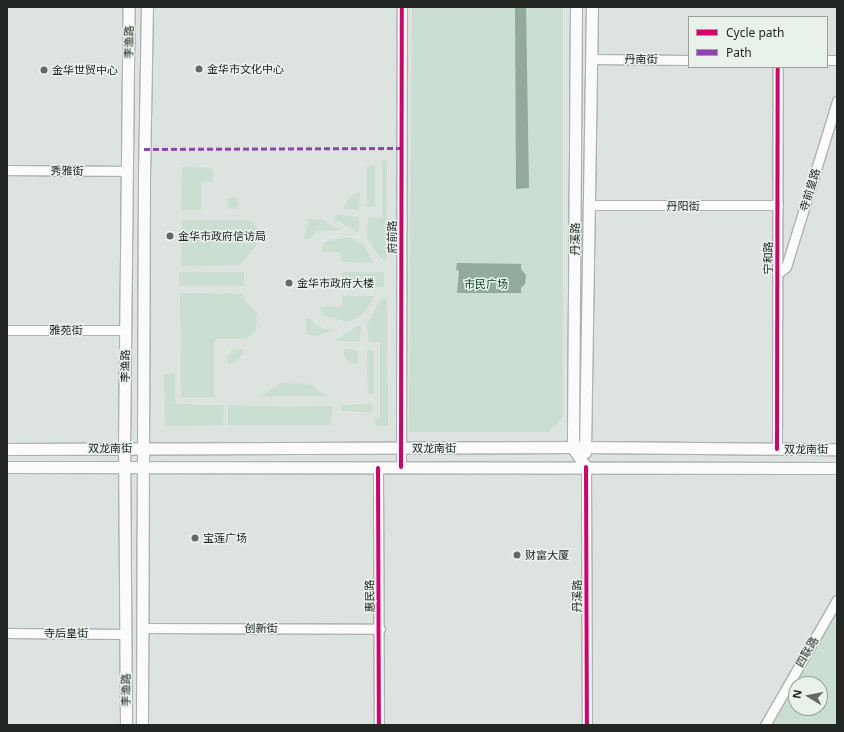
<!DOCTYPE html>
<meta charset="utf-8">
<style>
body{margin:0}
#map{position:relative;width:844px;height:732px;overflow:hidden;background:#dde3df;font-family:"Noto Sans","Noto Sans SC",sans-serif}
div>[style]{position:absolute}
.green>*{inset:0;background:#caded1;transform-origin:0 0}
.round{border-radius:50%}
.water>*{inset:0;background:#92aa9a}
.roads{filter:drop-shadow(1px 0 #adb2af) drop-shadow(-1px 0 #adb2af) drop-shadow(0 1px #adb2af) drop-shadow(0 -1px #adb2af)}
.minor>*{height:9px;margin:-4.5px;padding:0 4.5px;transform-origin:4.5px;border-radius:4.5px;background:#fafbfa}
.major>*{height:11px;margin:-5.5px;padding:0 5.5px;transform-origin:5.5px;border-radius:5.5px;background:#fafbfa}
.quiet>*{height:3px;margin-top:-1.5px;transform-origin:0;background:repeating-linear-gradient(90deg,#8e44ad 0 6px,transparent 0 9px)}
.cycleway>*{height:4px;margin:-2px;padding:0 2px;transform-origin:2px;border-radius:2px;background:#d6006c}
.dots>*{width:11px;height:11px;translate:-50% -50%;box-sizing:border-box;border:2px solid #e8f2eb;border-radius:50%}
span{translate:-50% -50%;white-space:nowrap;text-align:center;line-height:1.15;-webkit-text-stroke:3px #e8f2eb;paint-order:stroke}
.street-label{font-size:11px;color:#232724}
.poi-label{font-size:11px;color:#232724}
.left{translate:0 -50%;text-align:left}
.park-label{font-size:11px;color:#044024}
.frame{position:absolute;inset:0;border:8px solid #232724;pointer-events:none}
.legend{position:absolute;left:688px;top:16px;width:140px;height:52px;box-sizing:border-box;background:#e8f2eb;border:1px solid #99a19b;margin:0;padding:5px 7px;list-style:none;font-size:12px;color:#232724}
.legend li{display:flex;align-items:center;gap:8px;height:20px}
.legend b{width:20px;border:1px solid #99a19b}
.north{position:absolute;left:788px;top:676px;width:40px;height:40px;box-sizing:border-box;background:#e8f2eb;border:1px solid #99a19b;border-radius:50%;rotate:280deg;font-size:11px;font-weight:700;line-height:16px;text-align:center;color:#232724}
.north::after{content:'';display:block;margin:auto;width:14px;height:18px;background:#646965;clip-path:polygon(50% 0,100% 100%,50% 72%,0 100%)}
</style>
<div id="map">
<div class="green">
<div style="clip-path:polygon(412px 7px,563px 7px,563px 416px,549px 432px,409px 432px)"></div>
<div style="clip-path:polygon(387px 160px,386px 262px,380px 257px,367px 238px,368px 217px,382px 218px,382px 161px)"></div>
<div style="left:367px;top:166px;width:8px;height:41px"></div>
<div style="clip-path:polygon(182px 167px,209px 168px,213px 171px,213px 182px,201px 182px,201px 210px,181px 210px)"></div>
<div style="clip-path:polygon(360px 191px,359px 210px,343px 208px,350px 197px)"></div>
<div class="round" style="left:227px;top:197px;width:12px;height:12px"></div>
<div style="clip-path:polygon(336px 215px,359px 217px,359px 232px,356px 232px,335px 219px)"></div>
<div style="clip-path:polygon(309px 219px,323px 220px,339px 230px,316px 231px,310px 239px,304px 239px)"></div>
<div style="clip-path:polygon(182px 220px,249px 220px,257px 227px,256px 246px,240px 265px,181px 266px)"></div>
<div style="clip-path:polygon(350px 237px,363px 245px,374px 263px,342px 262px,341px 252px,322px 252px,322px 247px,327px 241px)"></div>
<div style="left:244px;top:272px;width:14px;height:65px;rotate:90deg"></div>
<div style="left:342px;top:272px;width:42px;height:15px"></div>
<div style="clip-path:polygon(180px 293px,243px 294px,245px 302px,257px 312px,256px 330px,248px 338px,216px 339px,214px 344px,214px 397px,181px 397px)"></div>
<div style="clip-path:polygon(342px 296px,374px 296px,366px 310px,358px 318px,351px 320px,345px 321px,323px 315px,320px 307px,342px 306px)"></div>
<div style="clip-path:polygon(387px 297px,388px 426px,376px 426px,375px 418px,380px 417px,380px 342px,369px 342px,367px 325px,379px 302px)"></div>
<div style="clip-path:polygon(306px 319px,310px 319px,314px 324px,324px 329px,336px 329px,317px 336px,308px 335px,306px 329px)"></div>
<div style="clip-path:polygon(358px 326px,361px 327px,360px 341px,335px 341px)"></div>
<div style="clip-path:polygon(348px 348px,357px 352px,358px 362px,355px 364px,352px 364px,345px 358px,344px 352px,345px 349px)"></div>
<div style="clip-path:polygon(233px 349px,243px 349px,243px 354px,235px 362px,228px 364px,227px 358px)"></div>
<div style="clip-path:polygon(367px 350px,374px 351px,374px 394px,368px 394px)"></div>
<div style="clip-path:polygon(164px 374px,175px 374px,175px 404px,224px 405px,223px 425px,167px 426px,165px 424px)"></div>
<div style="clip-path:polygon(282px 383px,310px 384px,326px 396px,260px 396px)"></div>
<div style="clip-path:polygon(372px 404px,372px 412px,341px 411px,342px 405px)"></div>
<div style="clip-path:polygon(228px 405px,284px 407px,332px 406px,331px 425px,228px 425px)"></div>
<div style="clip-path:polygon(evenodd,837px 608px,837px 725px,770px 725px,837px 608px,796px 684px,820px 684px,820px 708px,796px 708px,796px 684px)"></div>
</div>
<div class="water">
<div style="clip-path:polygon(515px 7px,526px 7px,529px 188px,516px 189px)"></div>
<div style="clip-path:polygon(457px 263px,521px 264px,521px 269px,526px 275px,525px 284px,521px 288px,521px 293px,457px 293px,459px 271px,456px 270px)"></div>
</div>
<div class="roads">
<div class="minor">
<div style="left:592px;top:59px;width:97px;rotate:0.6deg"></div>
<div style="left:827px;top:60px;width:10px"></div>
<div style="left:7px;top:170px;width:119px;rotate:0.5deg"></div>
<div style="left:589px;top:205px;width:189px"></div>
<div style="left:777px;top:274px;width:11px;rotate:-38deg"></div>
<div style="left:786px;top:267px;width:174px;rotate:-72.9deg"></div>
<div style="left:7px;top:330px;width:118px"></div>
<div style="left:777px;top:449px;width:382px;rotate:-89.9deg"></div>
<div style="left:401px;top:467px;width:460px;rotate:-89.9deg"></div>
<div style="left:586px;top:467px;width:258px;rotate:89.8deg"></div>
<div style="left:378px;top:468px;width:257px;rotate:89.8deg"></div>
<div style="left:143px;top:628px;width:237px;rotate:0.2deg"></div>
<div style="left:7px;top:633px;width:119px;rotate:0.5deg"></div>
<div style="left:765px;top:725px;width:144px;rotate:-60.1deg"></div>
</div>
<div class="major">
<div style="left:576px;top:7px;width:441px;rotate:90.4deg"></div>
<div style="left:573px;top:448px;width:23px;rotate:56deg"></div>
<div style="left:7px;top:449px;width:578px;rotate:-0.2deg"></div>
<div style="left:585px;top:447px;width:252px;rotate:0.5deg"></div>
<div style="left:585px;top:452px;width:445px;rotate:-89.1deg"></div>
<div style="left:7px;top:467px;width:830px;rotate:0.07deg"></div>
<div style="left:126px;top:725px;width:277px;rotate:-90.4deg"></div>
<div style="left:124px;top:448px;width:441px;rotate:-89.4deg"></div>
<div style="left:142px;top:725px;width:549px;rotate:-89.79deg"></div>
<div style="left:144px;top:176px;width:169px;rotate:-89deg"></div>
</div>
</div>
<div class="quiet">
<div style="left:144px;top:149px;width:258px;rotate:-0.2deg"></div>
</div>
<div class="cycleway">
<div style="left:777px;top:449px;width:382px;rotate:-89.9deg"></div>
<div style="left:401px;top:467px;width:460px;rotate:-89.9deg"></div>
<div style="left:586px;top:467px;width:258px;rotate:89.8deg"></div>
<div style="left:378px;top:468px;width:257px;rotate:89.8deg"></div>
</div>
<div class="dots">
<div style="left:199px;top:69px;background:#646965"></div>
<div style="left:44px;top:70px;background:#646965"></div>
<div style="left:170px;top:236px;background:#646965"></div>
<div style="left:289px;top:283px;background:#646965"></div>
<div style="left:195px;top:538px;background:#646965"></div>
<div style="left:517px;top:555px;background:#646965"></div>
</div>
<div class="street-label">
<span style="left:129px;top:42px;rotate:-89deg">李渔路</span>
<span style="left:641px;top:59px">丹南街</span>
<span style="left:67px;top:171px;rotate:1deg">秀雅街</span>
<span style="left:810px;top:190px;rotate:-73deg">寺前皇路</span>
<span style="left:683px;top:206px">丹阳街</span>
<span style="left:392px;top:237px;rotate:-90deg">府前路</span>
<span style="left:575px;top:239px;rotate:-90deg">丹溪路</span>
<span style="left:768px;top:258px;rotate:-90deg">宁和路</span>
<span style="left:66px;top:330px">雅苑街</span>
<span style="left:125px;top:366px;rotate:-90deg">李渔路</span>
<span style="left:110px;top:448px">双龙南街</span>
<span style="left:434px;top:448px">双龙南街</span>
<span style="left:806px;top:449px">双龙南街</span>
<span style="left:370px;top:596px;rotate:-91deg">惠民路</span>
<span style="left:577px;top:596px;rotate:-90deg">丹溪路</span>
<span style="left:261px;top:628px">创新街</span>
<span style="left:66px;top:633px">寺后皇街</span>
<span style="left:807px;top:652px;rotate:-60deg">四联路</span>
<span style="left:126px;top:690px;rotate:-90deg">李渔路</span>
</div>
<div class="poi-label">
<span class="left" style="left:207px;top:69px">金华市文化中心</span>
<span class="left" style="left:52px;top:70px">金华世贸中心</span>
<span class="left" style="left:178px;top:236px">金华市政府信访局</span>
<span class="left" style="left:297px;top:283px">金华市政府大楼</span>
<span class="left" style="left:203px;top:538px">宝莲广场</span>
<span class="left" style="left:525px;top:555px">财富大厦</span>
</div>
<div class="park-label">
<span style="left:486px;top:284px">市民广场</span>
</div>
<div class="frame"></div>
<ul class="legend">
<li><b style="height:5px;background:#d6006c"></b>Cycle path</li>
<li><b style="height:5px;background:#8e44ad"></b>Path</li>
</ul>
<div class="north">N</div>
</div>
